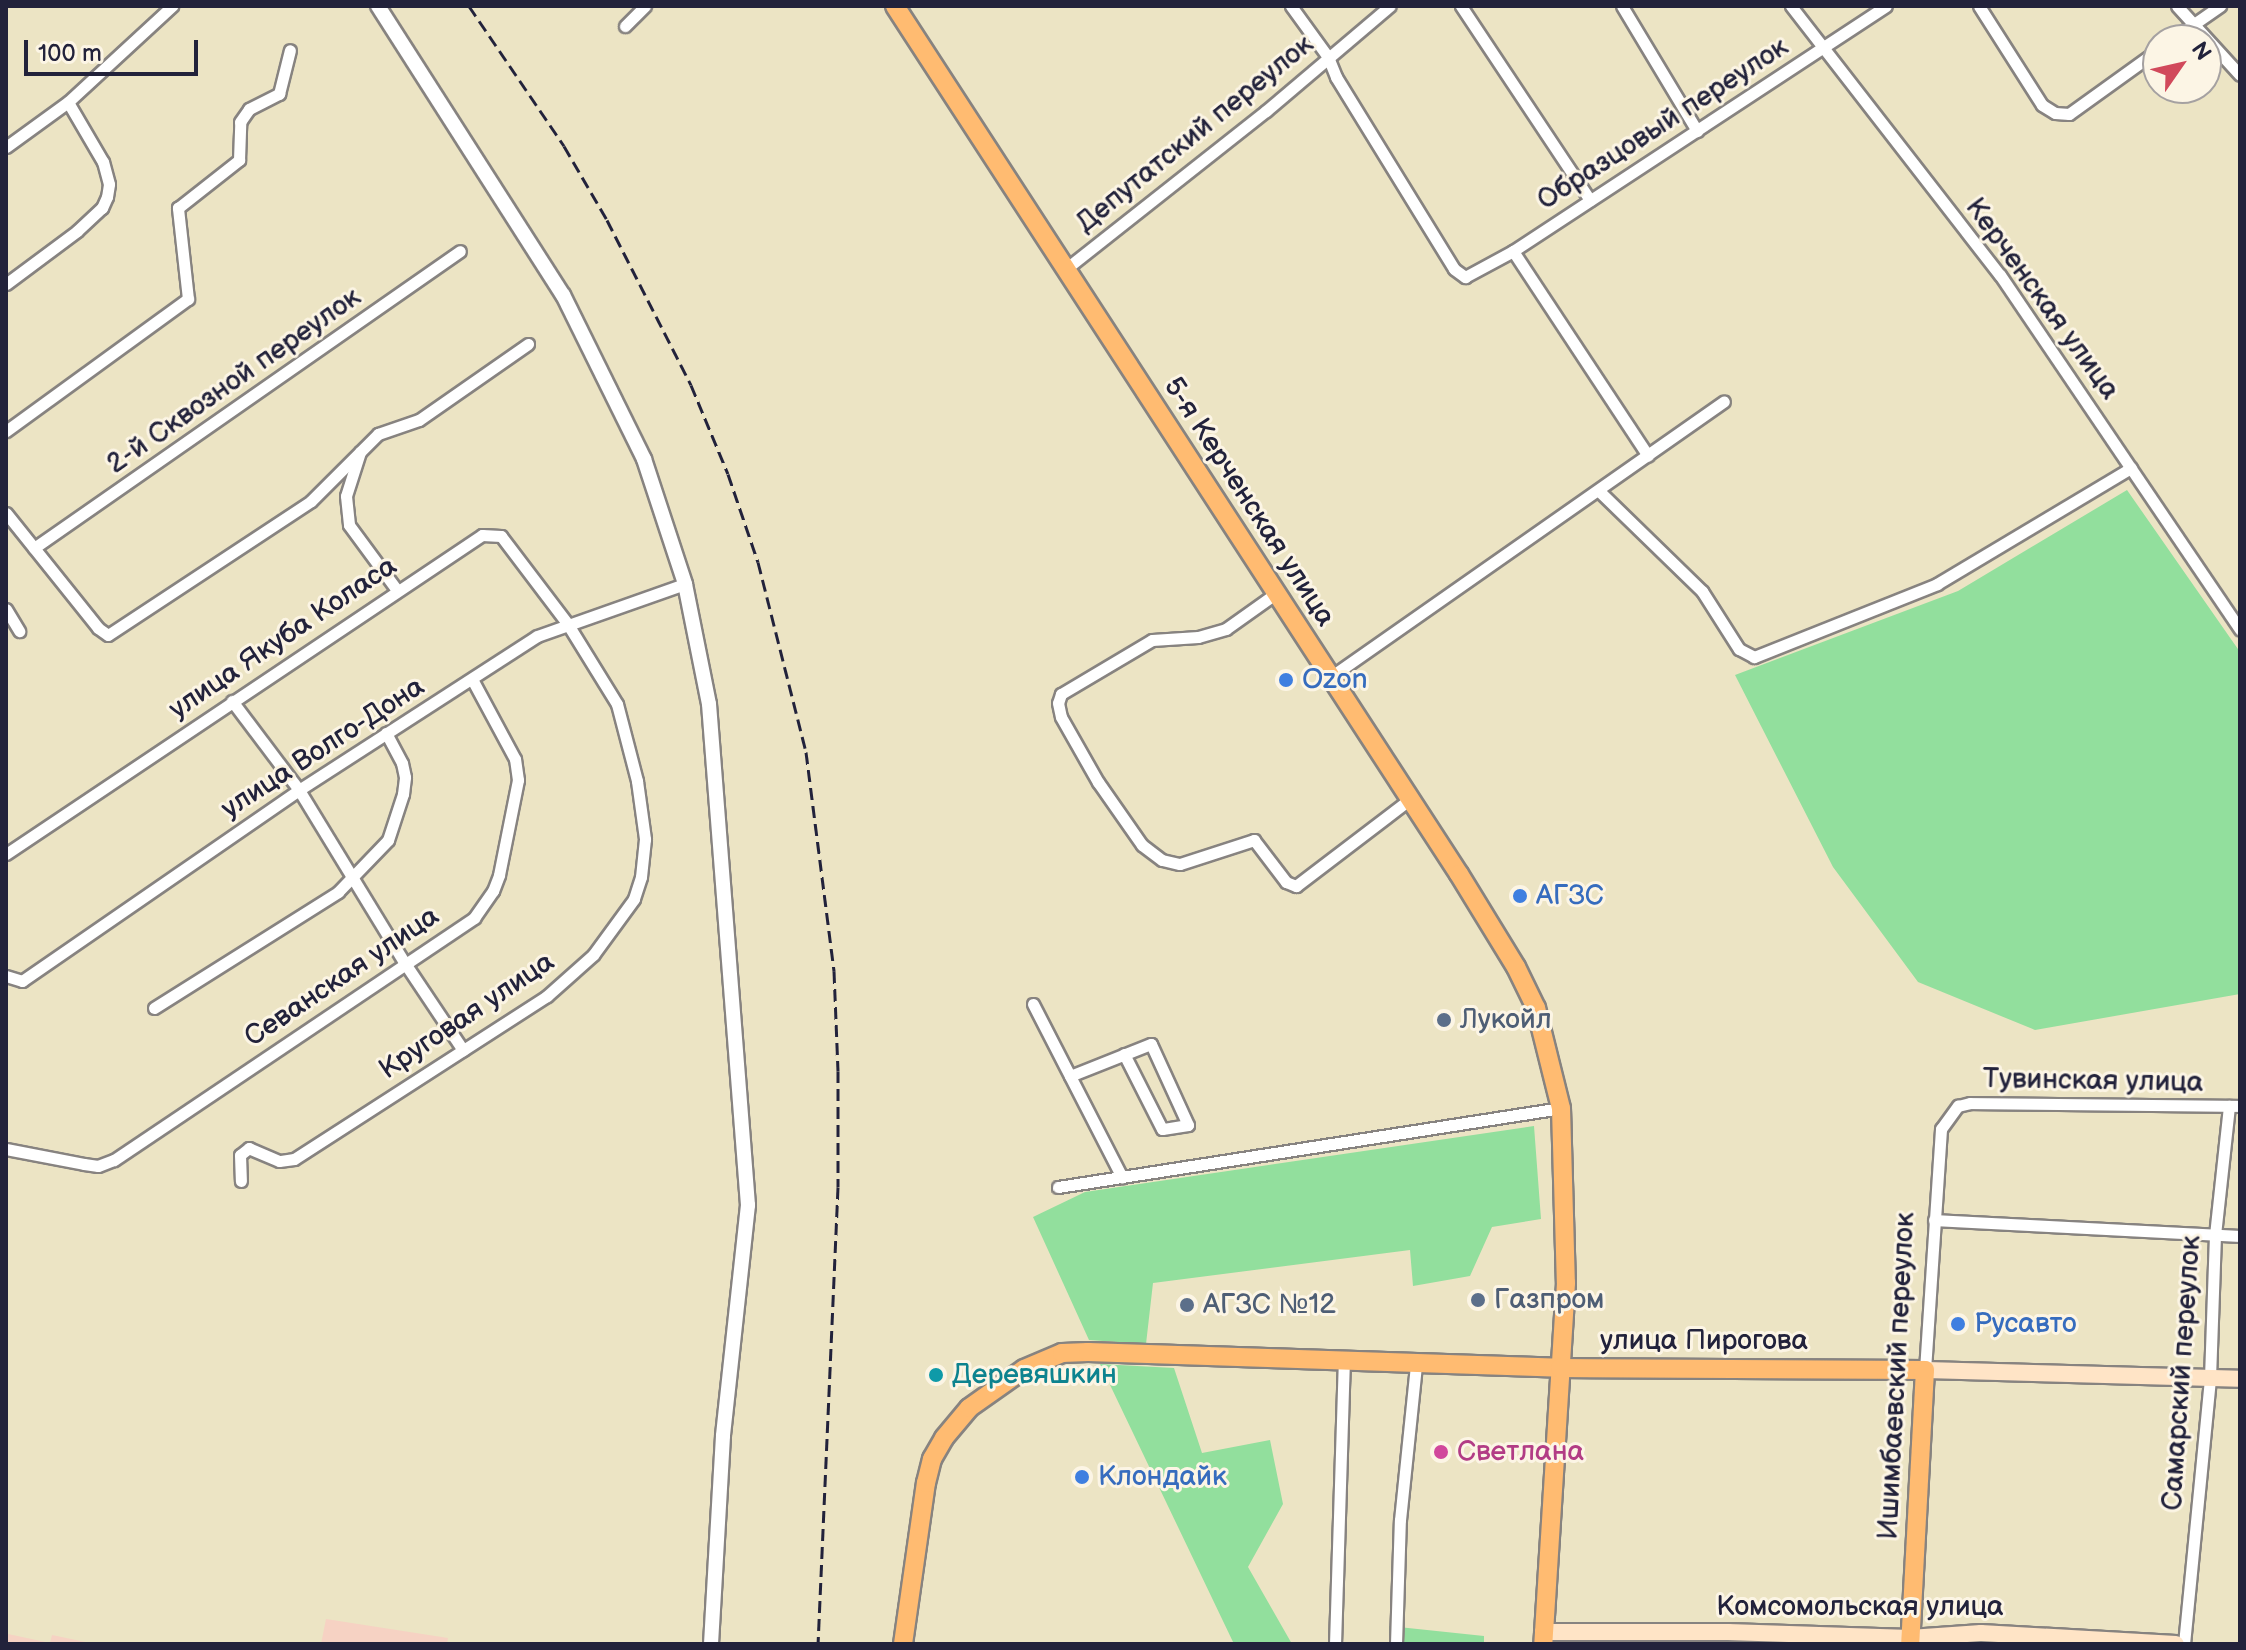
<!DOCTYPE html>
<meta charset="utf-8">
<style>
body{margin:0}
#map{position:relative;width:2246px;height:1650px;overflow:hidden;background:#ece4c4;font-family:"Balsamiq Sans",sans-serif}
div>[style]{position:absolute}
.built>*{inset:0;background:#f6d2c3}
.green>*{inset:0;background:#92df9d}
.roads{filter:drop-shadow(2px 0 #878380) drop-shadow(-2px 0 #878380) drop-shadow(0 2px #878380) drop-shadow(0 -2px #878380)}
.minor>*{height:11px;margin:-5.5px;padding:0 5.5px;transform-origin:5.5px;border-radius:5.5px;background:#fff}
.tertiary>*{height:14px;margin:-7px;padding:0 7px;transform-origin:7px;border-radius:7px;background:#fff}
.secondary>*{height:16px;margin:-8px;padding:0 8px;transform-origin:8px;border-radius:8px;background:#ffe4c6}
.primary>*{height:18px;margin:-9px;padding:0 9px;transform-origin:9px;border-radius:9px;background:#ffbb71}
.rail>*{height:3px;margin-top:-1.5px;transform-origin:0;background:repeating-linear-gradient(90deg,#22223b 0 12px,transparent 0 18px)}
.dots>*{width:22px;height:22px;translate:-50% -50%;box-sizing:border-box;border:4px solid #fcf5e5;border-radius:50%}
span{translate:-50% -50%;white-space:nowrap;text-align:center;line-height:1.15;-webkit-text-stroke:6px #fcf5e5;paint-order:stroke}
.street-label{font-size:28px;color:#22223b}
.shop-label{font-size:28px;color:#366cbe}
.left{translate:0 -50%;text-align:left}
.service-label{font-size:28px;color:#4e5e75}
.culture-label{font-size:28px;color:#0d838f}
.hotel-label{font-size:28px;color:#b23c85}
.frame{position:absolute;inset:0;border:8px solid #22223b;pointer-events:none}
.north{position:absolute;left:2142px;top:24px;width:80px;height:80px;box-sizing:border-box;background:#fcf5e5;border:2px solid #a5a1a1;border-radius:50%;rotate:56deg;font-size:22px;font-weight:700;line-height:32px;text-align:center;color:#22223b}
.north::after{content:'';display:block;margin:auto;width:28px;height:36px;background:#d1495b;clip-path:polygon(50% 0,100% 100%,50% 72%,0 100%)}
.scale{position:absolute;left:24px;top:40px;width:174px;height:36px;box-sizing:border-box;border:4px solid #22223b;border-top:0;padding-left:10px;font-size:24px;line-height:28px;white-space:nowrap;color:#22223b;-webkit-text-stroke:6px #fcf5e5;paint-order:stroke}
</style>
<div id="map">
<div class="built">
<div style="clip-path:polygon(326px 1619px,448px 1638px,447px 1644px,321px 1644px)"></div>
<div style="clip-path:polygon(8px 1634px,50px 1643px,52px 1635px,95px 1644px,6px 1644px)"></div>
</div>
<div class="green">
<div style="clip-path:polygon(2127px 490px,2240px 652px,2240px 994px,2035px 1030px,1918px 982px,1833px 867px,1735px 675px,1958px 591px)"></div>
<div style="clip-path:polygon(1534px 1126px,1541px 1219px,1492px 1227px,1470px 1276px,1413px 1286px,1410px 1250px,1153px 1283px,1146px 1344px,1089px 1340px,1033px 1217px,1085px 1192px)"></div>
<div style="clip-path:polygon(1100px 1364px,1174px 1368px,1202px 1453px,1270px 1440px,1283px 1504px,1248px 1567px,1292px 1644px,1234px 1644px)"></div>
<div style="clip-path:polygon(1389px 1626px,1484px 1636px,1484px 1644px,1389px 1644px)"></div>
</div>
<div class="roads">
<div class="minor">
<div style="left:1291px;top:6px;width:63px;rotate:54deg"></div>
<div style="left:1328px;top:57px;width:22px;rotate:68deg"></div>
<div style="left:1336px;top:77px;width:225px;rotate:58.4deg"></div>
<div style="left:1454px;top:269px;width:14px;rotate:36deg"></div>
<div style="left:1465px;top:277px;width:55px;rotate:-28.4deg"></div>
<div style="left:1513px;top:251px;width:446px;rotate:-33.3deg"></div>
<div style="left:1461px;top:6px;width:233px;rotate:56.4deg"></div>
<div style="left:1622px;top:6px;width:146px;rotate:59deg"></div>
<div style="left:1791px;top:6px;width:341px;rotate:52.2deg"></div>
<div style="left:2000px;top:275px;width:428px;rotate:55.9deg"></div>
<div style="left:1979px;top:6px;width:117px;rotate:57.5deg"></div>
<div style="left:2042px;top:105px;width:15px;rotate:32deg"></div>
<div style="left:2055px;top:113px;width:14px;rotate:4deg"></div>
<div style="left:2069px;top:114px;width:110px;rotate:-35.7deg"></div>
<div style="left:2177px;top:6px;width:93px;rotate:47.6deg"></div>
<div style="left:625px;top:26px;width:28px;rotate:-45deg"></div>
<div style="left:2171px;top:40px;width:60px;rotate:-34.8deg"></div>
<div style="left:6px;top:147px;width:77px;rotate:-36deg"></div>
<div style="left:68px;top:102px;width:142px;rotate:-42.7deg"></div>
<div style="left:1513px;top:251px;width:245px;rotate:56.6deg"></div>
<div style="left:1067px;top:268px;width:253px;rotate:-38.3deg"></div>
<div style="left:1266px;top:111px;width:162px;rotate:-40.3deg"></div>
<div style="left:6px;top:284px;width:89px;rotate:-36.7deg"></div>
<div style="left:77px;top:231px;width:34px;rotate:-43deg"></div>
<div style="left:102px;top:208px;width:12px;rotate:-66deg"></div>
<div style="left:107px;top:197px;width:13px;rotate:-81deg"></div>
<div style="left:109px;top:184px;width:23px;rotate:-105deg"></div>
<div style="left:103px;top:162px;width:69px;rotate:-120.3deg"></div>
<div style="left:6px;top:431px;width:225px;rotate:-36deg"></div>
<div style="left:188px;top:299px;width:92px;rotate:-96.3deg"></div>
<div style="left:178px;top:208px;width:78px;rotate:-38.2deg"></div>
<div style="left:239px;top:160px;width:38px;rotate:-88deg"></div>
<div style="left:240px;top:122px;width:16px;rotate:-55deg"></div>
<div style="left:249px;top:109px;width:34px;rotate:-27deg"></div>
<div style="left:279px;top:94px;width:45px;rotate:-76deg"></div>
<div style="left:360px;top:452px;width:46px;rotate:107.7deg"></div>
<div style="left:346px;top:496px;width:29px;rotate:84deg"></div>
<div style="left:349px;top:525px;width:81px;rotate:53.6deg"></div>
<div style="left:1599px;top:491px;width:144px;rotate:44.2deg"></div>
<div style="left:1702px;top:591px;width:69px;rotate:57.5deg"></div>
<div style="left:1739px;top:649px;width:17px;rotate:28deg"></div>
<div style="left:1754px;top:657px;width:197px;rotate:-21.7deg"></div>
<div style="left:1937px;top:584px;width:226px;rotate:-30.9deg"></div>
<div style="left:6px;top:513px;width:147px;rotate:51.3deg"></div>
<div style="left:98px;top:628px;width:12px;rotate:35deg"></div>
<div style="left:108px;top:635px;width:243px;rotate:-33.4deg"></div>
<div style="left:311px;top:501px;width:95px;rotate:-45deg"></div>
<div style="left:378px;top:434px;width:43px;rotate:-18.9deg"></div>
<div style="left:419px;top:420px;width:133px;rotate:-34.9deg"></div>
<div style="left:34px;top:548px;width:519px;rotate:-34.88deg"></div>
<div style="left:1275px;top:594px;width:60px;rotate:144.5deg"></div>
<div style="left:1226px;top:629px;width:29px;rotate:164deg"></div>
<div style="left:1198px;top:637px;width:46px;rotate:176.3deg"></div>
<div style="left:1152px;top:640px;width:106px;rotate:149.3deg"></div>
<div style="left:1061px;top:694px;width:9px;rotate:108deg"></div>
<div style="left:1058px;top:703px;width:14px;rotate:78deg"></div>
<div style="left:1061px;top:717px;width:75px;rotate:60.4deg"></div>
<div style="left:1098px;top:782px;width:77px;rotate:55.1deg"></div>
<div style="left:1142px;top:845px;width:25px;rotate:37deg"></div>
<div style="left:1162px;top:860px;width:18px;rotate:13deg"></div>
<div style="left:1180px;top:864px;width:78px;rotate:-18deg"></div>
<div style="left:1254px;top:840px;width:53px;rotate:52.7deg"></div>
<div style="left:1286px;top:882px;width:11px;rotate:22deg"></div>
<div style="left:1296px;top:886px;width:142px;rotate:-37.3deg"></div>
<div style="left:6px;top:609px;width:26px;rotate:59deg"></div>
<div style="left:1329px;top:678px;width:482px;rotate:-35deg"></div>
<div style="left:232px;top:701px;width:111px;rotate:53deg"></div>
<div style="left:299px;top:790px;width:202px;rotate:58.6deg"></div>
<div style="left:404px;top:962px;width:106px;rotate:56.2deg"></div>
<div style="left:6px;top:854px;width:573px;rotate:-33.83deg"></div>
<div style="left:482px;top:535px;width:19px;rotate:3deg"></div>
<div style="left:501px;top:536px;width:109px;rotate:52.8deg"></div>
<div style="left:567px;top:623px;width:95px;rotate:58.3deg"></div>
<div style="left:617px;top:704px;width:80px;rotate:75.4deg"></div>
<div style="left:637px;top:781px;width:59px;rotate:82.1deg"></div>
<div style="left:645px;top:839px;width:38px;rotate:96deg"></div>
<div style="left:641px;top:877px;width:23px;rotate:108deg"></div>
<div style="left:634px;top:899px;width:69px;rotate:126.2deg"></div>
<div style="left:593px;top:955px;width:62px;rotate:138.3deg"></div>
<div style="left:547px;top:996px;width:301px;rotate:147.2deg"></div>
<div style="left:294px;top:1159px;width:15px;rotate:172deg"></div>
<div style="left:279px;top:1161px;width:33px;rotate:-157deg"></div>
<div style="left:249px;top:1148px;width:11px;rotate:142deg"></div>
<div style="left:240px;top:1155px;width:26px;rotate:88deg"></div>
<div style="left:6px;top:976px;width:17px;rotate:17deg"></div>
<div style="left:22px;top:981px;width:336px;rotate:-34.6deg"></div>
<div style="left:299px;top:790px;width:283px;rotate:-32.9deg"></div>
<div style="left:537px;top:636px;width:157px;rotate:-19.4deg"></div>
<div style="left:1033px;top:1004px;width:195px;rotate:62.8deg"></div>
<div style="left:154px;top:1008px;width:218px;rotate:-32.2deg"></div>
<div style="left:338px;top:892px;width:72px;rotate:-46.1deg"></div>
<div style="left:388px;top:840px;width:48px;rotate:-71.9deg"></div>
<div style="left:403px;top:794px;width:17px;rotate:-83deg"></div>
<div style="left:405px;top:777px;width:14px;rotate:-102deg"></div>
<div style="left:402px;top:763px;width:34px;rotate:-118deg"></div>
<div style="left:1070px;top:1076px;width:87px;rotate:-21.6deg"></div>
<div style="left:1151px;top:1044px;width:89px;rotate:65.4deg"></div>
<div style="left:1188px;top:1125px;width:26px;rotate:171deg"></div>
<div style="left:1162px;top:1129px;width:84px;rotate:-116.9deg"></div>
<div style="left:6px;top:1149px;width:79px;rotate:10.9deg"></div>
<div style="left:84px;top:1164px;width:14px;rotate:8deg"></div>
<div style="left:98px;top:1166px;width:17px;rotate:-21deg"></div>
<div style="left:114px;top:1160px;width:434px;rotate:-33.9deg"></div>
<div style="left:474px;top:918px;width:33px;rotate:-55deg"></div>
<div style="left:493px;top:891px;width:17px;rotate:-69deg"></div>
<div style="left:499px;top:875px;width:97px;rotate:-78.7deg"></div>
<div style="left:518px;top:780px;width:21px;rotate:-98deg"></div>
<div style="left:515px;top:759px;width:91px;rotate:-118.3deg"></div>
<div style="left:1058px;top:1187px;width:509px;rotate:-8.93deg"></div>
<div style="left:1934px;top:1220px;width:306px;rotate:3deg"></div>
<div style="left:1925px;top:1370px;width:242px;rotate:-86.2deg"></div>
<div style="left:1941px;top:1129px;width:29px;rotate:-54deg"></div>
<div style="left:1958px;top:1106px;width:12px;rotate:-14deg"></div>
<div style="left:1970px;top:1103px;width:270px;rotate:0.6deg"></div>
<div style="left:1335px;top:1644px;width:282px;rotate:-88.2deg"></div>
<div style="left:1396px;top:1644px;width:124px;rotate:-88.2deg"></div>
<div style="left:1400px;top:1520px;width:157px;rotate:-84.1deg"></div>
<div style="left:2184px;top:1644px;width:267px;rotate:-84.4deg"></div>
<div style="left:2210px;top:1378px;width:143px;rotate:-88deg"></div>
<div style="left:2215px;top:1235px;width:130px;rotate:-83.8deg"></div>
</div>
<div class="tertiary">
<div style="left:378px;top:6px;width:343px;rotate:57.4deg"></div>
<div style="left:563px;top:295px;width:183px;rotate:63.7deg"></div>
<div style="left:644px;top:459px;width:132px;rotate:71.8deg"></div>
<div style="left:685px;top:584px;width:122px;rotate:78.7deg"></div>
<div style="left:709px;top:704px;width:503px;rotate:85.55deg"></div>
<div style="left:748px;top:1205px;width:232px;rotate:96.2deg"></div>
<div style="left:723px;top:1436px;width:208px;rotate:93.3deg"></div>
</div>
<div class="secondary">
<div style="left:1925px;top:1370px;width:315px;rotate:1.6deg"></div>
<div style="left:1543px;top:1632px;width:185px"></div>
<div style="left:1728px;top:1632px;width:182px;rotate:1.9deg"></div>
<div style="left:1910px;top:1638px;width:71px;rotate:-4deg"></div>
<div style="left:1981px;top:1633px;width:195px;rotate:3.2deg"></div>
</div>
<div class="primary">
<div style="left:895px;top:6px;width:1035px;rotate:56.99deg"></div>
<div style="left:1459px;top:874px;width:109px;rotate:58.5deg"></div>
<div style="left:1516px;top:967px;width:46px;rotate:64deg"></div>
<div style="left:1536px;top:1008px;width:103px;rotate:76deg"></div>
<div style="left:1561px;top:1108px;width:175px;rotate:88.4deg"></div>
<div style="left:1566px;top:1283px;width:362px;rotate:93.6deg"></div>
<div style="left:903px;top:1644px;width:163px;rotate:-81.9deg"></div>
<div style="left:926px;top:1483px;width:25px;rotate:-76deg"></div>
<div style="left:932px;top:1459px;width:24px;rotate:-60deg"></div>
<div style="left:944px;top:1438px;width:39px;rotate:-50deg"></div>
<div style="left:969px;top:1408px;width:67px;rotate:-35.3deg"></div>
<div style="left:1024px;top:1369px;width:41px;rotate:-22.8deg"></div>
<div style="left:1062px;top:1353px;width:26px;rotate:-2deg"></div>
<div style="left:1088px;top:1352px;width:472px;rotate:1.9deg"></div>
<div style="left:1560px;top:1368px;width:365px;rotate:0.3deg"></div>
<div style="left:1925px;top:1370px;width:274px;rotate:93.1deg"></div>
</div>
</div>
<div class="rail">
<div style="left:469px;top:6px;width:169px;rotate:55.8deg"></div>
<div style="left:564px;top:146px;width:86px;rotate:59.8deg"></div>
<div style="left:607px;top:220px;width:185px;rotate:63deg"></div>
<div style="left:691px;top:385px;width:96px;rotate:67.4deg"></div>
<div style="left:728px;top:474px;width:93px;rotate:71.2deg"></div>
<div style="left:758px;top:562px;width:196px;rotate:75.8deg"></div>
<div style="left:806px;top:752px;width:221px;rotate:82.7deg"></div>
<div style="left:834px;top:971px;width:100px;rotate:87.7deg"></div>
<div style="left:838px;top:1071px;width:116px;rotate:90deg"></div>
<div style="left:838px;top:1187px;width:457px;rotate:92.5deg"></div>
</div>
<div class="dots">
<div style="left:1286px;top:680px;background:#3f7fe0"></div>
<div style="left:1520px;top:896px;background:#3f7fe0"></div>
<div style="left:1444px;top:1020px;background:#5c6f8a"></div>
<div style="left:1478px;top:1300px;background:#5c6f8a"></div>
<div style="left:1187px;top:1305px;background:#5c6f8a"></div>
<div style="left:1958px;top:1324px;background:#3f7fe0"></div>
<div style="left:936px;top:1375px;background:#0f9aa8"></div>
<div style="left:1441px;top:1452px;background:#d1479c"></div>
<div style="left:1082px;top:1477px;background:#3f7fe0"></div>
</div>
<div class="street-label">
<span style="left:1663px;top:124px;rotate:-33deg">Образцовый переулок</span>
<span style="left:1195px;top:134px;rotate:-39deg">Депутатский переулок</span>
<span style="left:2042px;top:299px;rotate:54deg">Керченская улица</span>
<span style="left:234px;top:381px;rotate:-35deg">2-й Сквозной переулок</span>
<span style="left:1249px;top:502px;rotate:57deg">5-я Керченская улица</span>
<span style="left:283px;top:638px;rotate:-34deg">улица Якуба Коласа</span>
<span style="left:323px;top:748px;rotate:-33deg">улица Волго-Дона</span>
<span style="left:342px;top:977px;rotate:-34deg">Севанская улица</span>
<span style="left:467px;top:1016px;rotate:-34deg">Круговая улица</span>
<span style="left:2093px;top:1081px;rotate:1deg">Тувинская улица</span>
<span style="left:1704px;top:1341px">улица Пирогова</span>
<span style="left:2182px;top:1373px;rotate:-86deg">Самарский переулок</span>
<span style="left:1897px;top:1376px;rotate:-87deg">Ишимбаевский переулок</span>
<span style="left:1860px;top:1607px">Комсомольская улица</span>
</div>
<div class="shop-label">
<span class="left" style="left:1302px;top:680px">Ozon</span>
<span class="left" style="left:1536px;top:896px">АГЗС</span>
<span class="left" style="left:1974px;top:1324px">Русавто</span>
<span class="left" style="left:1098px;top:1477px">Клондайк</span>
</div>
<div class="service-label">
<span class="left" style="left:1460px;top:1020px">Лукойл</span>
<span class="left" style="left:1494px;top:1300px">Газпром</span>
<span class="left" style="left:1203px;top:1305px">АГЗС №12</span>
</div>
<div class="culture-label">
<span class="left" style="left:952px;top:1375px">Деревяшкин</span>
</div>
<div class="hotel-label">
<span class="left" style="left:1457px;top:1452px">Светлана</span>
</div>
<div class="frame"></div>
<div class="north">N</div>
<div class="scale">100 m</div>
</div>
